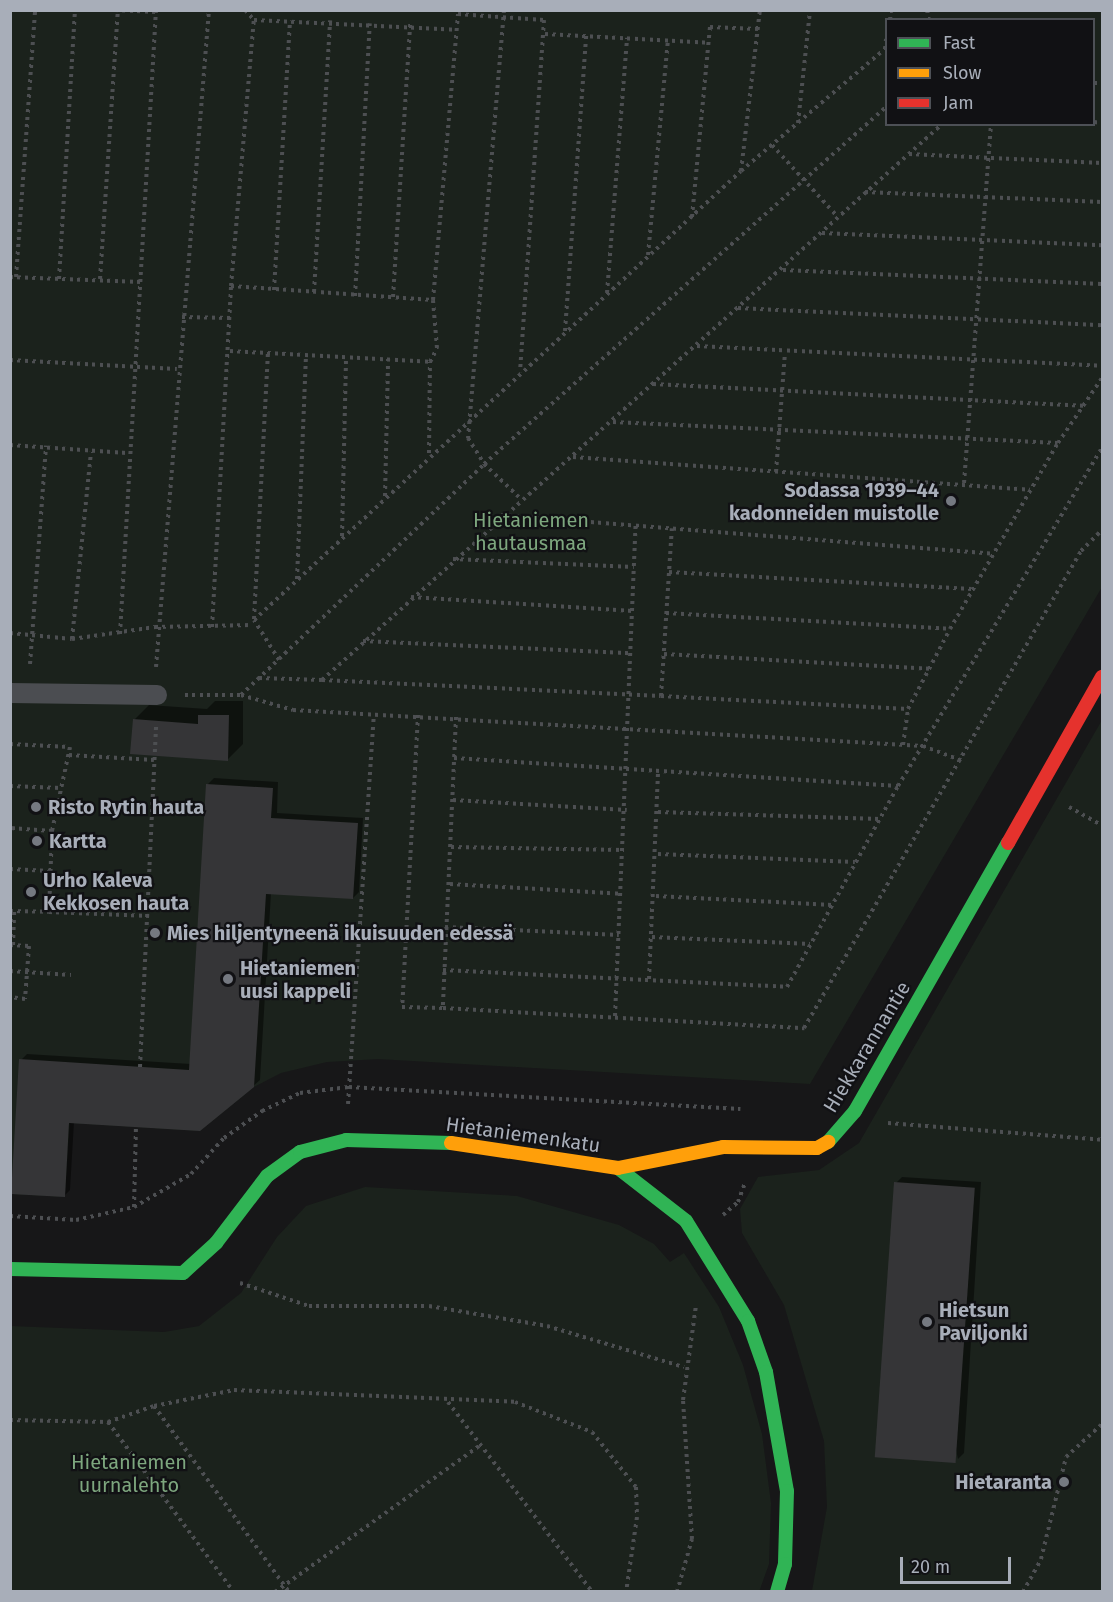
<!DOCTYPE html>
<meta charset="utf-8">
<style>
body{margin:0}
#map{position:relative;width:1113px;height:1602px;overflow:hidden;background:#171718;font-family:"Fira Sans",sans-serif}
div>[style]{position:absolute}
.green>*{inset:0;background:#1b221c}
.shadow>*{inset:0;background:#0007}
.building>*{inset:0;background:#353537;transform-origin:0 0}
.path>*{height:4px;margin-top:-2px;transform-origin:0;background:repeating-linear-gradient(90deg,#4d4f52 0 3px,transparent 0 7.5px)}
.lane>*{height:20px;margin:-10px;padding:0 10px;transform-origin:10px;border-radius:10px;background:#4b4d51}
.fast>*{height:14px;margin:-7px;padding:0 7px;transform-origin:7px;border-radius:7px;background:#30b455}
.slow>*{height:14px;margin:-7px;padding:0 7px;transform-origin:7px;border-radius:7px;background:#ff9f0a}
.jam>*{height:14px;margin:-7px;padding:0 7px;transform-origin:7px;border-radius:7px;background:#e5322d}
.dots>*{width:16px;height:16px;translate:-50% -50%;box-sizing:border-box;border:3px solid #111114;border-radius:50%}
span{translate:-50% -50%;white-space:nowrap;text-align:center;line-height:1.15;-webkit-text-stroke:4.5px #111114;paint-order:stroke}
.poi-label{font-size:20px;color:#a8aeb9;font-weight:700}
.right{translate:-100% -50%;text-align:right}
.left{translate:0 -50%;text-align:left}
.park-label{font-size:20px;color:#7da67e}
.street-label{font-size:20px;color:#a8aeb9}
.frame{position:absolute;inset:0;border:12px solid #a8aeb9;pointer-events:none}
.legend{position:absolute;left:885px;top:18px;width:210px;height:108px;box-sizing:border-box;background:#111114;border:2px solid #4d5056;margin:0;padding:8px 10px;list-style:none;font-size:18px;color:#a8aeb9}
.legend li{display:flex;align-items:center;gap:12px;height:30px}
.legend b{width:30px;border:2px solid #4d5056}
.scale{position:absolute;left:900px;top:1557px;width:111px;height:27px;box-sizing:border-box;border:3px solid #a8aeb9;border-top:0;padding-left:8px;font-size:18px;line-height:21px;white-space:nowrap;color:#a8aeb9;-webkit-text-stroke:4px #111114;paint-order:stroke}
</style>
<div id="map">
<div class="green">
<div style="clip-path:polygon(evenodd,10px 11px,1102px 11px,1102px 587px,810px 1084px,378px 1059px,327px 1062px,281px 1073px,254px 1087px,200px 1131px,70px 1123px,65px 1197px,11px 1194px,10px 11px,886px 20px,1094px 20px,1094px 124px,886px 124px,886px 20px)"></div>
<div style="clip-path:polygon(1102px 720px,1102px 1591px,812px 1591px,827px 1507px,824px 1441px,784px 1305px,742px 1233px,740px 1209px,758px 1177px,819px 1170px,859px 1143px)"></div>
<div style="clip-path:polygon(365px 1187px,517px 1196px,619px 1225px,654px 1244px,670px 1262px,684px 1253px,719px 1307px,743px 1365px,762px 1434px,771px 1503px,769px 1564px,759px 1592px,11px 1591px,10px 1326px,164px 1332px,199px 1326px,241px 1293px,277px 1237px,306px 1206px)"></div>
</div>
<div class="shadow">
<div style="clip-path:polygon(215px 701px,243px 701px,243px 744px,228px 759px,134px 720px,149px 705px,207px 709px)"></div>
<div style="clip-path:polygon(214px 778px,278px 782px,277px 813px,363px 818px,359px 892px,353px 898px,271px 893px,260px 1080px,253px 1086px,74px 1122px,70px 1190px,64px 1196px,21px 1060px,27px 1054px,191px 1064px,208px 784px)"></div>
<div style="clip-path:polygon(902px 1177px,981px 1182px,964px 1453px,958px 1459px,896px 1183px)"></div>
</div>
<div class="building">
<div style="clip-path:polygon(198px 715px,229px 715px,228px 761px,130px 754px,133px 719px,198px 724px)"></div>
<div style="clip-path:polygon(206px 784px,273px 788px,271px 818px,358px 823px,353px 899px,266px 894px,254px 1087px,200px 1131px,69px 1123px,65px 1197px,11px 1194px,19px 1059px,189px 1070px)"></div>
<div style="left:894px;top:1182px;width:81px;height:276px;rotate:4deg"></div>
</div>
<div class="path">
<div style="left:115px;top:10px;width:41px;rotate:2.8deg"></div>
<div style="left:245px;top:10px;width:13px;rotate:48deg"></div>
<div style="left:504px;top:10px;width:430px;rotate:94.8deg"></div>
<div style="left:468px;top:438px;width:31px;rotate:58deg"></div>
<div style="left:484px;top:464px;width:50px;rotate:43.4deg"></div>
<div style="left:927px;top:10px;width:10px;rotate:79deg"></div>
<div style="left:890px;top:20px;width:10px;rotate:-84deg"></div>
<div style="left:545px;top:34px;width:164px;rotate:3.1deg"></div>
<div style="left:1094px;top:83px;width:8px"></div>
<div style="left:1094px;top:122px;width:8px;rotate:7deg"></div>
<div style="left:798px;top:123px;width:114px;rotate:-83.9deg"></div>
<div style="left:772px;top:145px;width:96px;rotate:47.5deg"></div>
<div style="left:909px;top:154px;width:193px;rotate:2.7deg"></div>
<div style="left:741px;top:171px;width:189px;rotate:-40.3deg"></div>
<div style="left:885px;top:49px;width:10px;rotate:-84deg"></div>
<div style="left:865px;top:192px;width:237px;rotate:2.4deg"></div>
<div style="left:692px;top:217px;width:191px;rotate:-84.6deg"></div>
<div style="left:710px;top:27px;width:48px;rotate:2.4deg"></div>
<div style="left:822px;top:233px;width:280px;rotate:2.5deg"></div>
<div style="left:648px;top:255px;width:216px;rotate:-84.7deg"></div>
<div style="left:783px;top:270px;width:319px;rotate:2.5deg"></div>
<div style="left:10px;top:277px;width:131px;rotate:2.2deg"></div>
<div style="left:16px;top:277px;width:268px;rotate:-85.9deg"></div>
<div style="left:59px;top:279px;width:269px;rotate:-86.6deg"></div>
<div style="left:100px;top:279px;width:269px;rotate:-86.2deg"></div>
<div style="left:231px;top:286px;width:202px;rotate:4deg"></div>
<div style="left:274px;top:290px;width:270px;rotate:-86.6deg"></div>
<div style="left:314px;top:292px;width:272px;rotate:-86.6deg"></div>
<div style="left:607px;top:293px;width:256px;rotate:-85.5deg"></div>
<div style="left:355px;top:296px;width:273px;rotate:-86.9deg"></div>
<div style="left:393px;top:297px;width:274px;rotate:-86.4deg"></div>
<div style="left:738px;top:308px;width:364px;rotate:2.7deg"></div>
<div style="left:182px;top:317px;width:49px;rotate:1.2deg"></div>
<div style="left:565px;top:331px;width:296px;rotate:-85.9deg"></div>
<div style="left:697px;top:346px;width:405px;rotate:2.8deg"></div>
<div style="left:230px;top:351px;width:200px;rotate:3.1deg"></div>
<div style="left:10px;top:360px;width:167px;rotate:3.1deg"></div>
<div style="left:653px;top:384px;width:431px;rotate:2.9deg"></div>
<div style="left:613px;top:422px;width:445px;rotate:2.7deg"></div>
<div style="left:10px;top:445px;width:117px;rotate:3.9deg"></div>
<div style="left:429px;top:453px;width:91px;rotate:-89.4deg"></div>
<div style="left:430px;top:362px;width:16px;rotate:-63deg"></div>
<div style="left:437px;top:348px;width:48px;rotate:-94.8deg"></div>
<div style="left:433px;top:300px;width:287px;rotate:-85deg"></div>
<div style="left:458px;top:14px;width:86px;rotate:4deg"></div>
<div style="left:544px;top:20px;width:353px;rotate:93.9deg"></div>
<div style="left:573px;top:457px;width:458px;rotate:4.1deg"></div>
<div style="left:776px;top:472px;width:120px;rotate:-85.7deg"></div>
<div style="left:964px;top:483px;width:360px;rotate:-85.7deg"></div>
<div style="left:385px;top:496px;width:137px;rotate:-88.7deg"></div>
<div style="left:501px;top:515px;width:494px;rotate:4.5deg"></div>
<div style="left:342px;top:536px;width:179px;rotate:-88.7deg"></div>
<div style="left:453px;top:559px;width:181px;rotate:2.5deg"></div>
<div style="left:669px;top:572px;width:303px;rotate:3.2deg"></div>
<div style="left:297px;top:579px;width:224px;rotate:-87.7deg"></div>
<div style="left:411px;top:597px;width:222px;rotate:3.6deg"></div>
<div style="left:666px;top:613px;width:284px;rotate:3.2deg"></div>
<div style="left:254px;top:619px;width:266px;rotate:-87deg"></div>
<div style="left:212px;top:627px;width:342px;rotate:-86.8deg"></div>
<div style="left:231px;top:286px;width:267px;rotate:-85.1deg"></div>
<div style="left:254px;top:20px;width:202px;rotate:2.8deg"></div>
<div style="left:10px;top:633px;width:62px;rotate:5.5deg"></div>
<div style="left:72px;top:639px;width:84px;rotate:-8.2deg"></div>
<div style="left:155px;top:627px;width:97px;rotate:-1.2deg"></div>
<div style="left:120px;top:634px;width:625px;rotate:-86.7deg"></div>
<div style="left:72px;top:639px;width:188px;rotate:-84.2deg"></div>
<div style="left:363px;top:641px;width:268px;rotate:2.6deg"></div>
<div style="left:664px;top:654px;width:266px;rotate:3.2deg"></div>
<div style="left:279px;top:660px;width:47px;rotate:-122deg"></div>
<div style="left:254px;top:620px;width:662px;rotate:-42.68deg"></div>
<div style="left:741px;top:171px;width:162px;rotate:-83.3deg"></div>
<div style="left:30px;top:664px;width:219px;rotate:-85.8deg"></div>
<div style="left:156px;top:667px;width:659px;rotate:-85.39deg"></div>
<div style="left:259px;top:678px;width:63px;rotate:1.8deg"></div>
<div style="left:322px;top:680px;width:833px;rotate:-41.88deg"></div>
<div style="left:322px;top:680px;width:339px;rotate:2.7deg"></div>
<div style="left:661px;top:696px;width:168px;rotate:-86.3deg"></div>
<div style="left:185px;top:695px;width:56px"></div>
<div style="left:241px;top:695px;width:54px;rotate:16.1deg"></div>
<div style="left:293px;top:710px;width:631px;rotate:3.27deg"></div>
<div style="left:923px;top:746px;width:43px;rotate:20.6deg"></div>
<div style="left:241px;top:695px;width:335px;rotate:-43.5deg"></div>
<div style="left:484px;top:464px;width:538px;rotate:-41.61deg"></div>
<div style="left:661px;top:696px;width:247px;rotate:3deg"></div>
<div style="left:418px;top:715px;width:292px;rotate:93.1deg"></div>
<div style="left:402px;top:1007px;width:41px;rotate:1.4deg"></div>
<div style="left:456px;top:717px;width:291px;rotate:92.6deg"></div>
<div style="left:443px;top:1008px;width:362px;rotate:3.2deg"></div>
<div style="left:804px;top:1028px;width:552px;rotate:-59.86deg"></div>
<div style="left:1081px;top:551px;width:30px;rotate:-45deg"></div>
<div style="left:10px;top:744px;width:60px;rotate:2.9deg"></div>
<div style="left:70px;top:747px;width:86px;rotate:102.1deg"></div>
<div style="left:52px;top:831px;width:42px;rotate:-175.9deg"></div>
<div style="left:903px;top:745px;width:36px;rotate:-82deg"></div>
<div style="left:908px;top:709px;width:90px;rotate:-62.3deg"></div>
<div style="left:950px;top:629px;width:215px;rotate:-59.9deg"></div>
<div style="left:1058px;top:443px;width:78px;rotate:-55.9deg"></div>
<div style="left:69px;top:755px;width:85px;rotate:3.4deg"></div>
<div style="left:454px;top:758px;width:445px;rotate:3.6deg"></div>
<div style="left:10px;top:786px;width:51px;rotate:2.2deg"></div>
<div style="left:453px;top:800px;width:174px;rotate:3.3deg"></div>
<div style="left:1069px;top:807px;width:38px;rotate:29deg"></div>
<div style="left:658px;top:812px;width:222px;rotate:1.8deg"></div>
<div style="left:52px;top:831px;width:81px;rotate:92.1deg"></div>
<div style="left:49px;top:912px;width:101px;rotate:2.3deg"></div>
<div style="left:451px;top:847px;width:173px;rotate:1deg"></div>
<div style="left:658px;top:854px;width:197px;rotate:2.3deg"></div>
<div style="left:10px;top:869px;width:40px;rotate:2.9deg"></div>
<div style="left:450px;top:884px;width:171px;rotate:3.3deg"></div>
<div style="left:656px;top:896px;width:176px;rotate:2.9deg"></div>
<div style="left:10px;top:911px;width:39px;rotate:1deg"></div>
<div style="left:445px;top:927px;width:174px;rotate:2.6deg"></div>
<div style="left:652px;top:937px;width:158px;rotate:2.5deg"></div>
<div style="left:10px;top:945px;width:19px;rotate:3deg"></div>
<div style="left:29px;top:946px;width:53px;rotate:94.3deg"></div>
<div style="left:25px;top:999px;width:15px;rotate:-172deg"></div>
<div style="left:13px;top:945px;width:34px;rotate:-88deg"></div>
<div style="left:443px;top:970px;width:344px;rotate:2.8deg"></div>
<div style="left:787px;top:987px;width:230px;rotate:-61.1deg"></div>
<div style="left:898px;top:786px;width:395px;rotate:-58.9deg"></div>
<div style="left:10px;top:971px;width:61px;rotate:3.8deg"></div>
<div style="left:649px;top:979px;width:208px;rotate:-87.5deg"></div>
<div style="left:615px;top:1016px;width:491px;rotate:-87.6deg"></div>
<div style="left:140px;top:1067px;width:344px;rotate:-87.3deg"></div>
<div style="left:348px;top:1104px;width:389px;rotate:-86.2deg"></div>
<div style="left:888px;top:1123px;width:215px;rotate:4.5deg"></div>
<div style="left:134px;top:1207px;width:80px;rotate:-88.6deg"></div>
<div style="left:723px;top:1215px;width:20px;rotate:-41deg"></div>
<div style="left:738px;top:1202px;width:20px;rotate:-70deg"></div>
<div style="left:10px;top:1216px;width:66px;rotate:3.5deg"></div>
<div style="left:76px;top:1220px;width:59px;rotate:-12.6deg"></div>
<div style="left:134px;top:1207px;width:66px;rotate:-30.1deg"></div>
<div style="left:191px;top:1174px;width:49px;rotate:-47.5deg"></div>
<div style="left:224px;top:1138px;width:47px;rotate:-35.4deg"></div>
<div style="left:262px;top:1111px;width:42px;rotate:-25.3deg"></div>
<div style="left:300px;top:1093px;width:49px;rotate:-7deg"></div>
<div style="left:349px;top:1087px;width:392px;rotate:3.2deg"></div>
<div style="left:240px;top:1283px;width:73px;rotate:18.4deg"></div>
<div style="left:309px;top:1306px;width:120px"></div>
<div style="left:429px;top:1306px;width:120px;rotate:9.6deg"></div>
<div style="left:547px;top:1326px;width:143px;rotate:16.7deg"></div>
<div style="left:448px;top:1402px;width:238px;rotate:52.8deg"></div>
<div style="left:154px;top:1406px;width:230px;rotate:54deg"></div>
<div style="left:10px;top:1420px;width:98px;rotate:1.2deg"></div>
<div style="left:108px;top:1422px;width:49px;rotate:-19.2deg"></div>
<div style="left:154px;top:1406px;width:82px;rotate:-11.3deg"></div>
<div style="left:234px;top:1390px;width:281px;rotate:2.4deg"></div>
<div style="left:515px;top:1402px;width:83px;rotate:21.3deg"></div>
<div style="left:592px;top:1432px;width:70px;rotate:51.3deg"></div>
<div style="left:636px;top:1487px;width:30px;rotate:88deg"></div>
<div style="left:637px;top:1517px;width:76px;rotate:98.3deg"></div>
<div style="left:108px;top:1422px;width:212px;rotate:53.5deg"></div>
<div style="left:275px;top:1592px;width:252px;rotate:-35.6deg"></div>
<div style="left:677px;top:1592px;width:55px;rotate:-74.2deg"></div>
<div style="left:692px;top:1539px;width:139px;rotate:-93.7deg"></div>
<div style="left:683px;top:1400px;width:96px;rotate:-82.2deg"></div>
<div style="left:1023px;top:1592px;width:38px;rotate:-61deg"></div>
<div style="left:1041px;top:1559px;width:105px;rotate:-76.2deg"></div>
<div style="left:1066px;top:1457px;width:49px;rotate:-42.5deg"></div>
</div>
<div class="lane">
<div style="left:10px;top:693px;width:147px;rotate:0.8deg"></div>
</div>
<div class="fast">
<div style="left:828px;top:1142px;width:41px;rotate:-48.9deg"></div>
<div style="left:855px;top:1111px;width:309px;rotate:-60.3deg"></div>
<div style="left:618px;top:1168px;width:86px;rotate:37.9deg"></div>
<div style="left:686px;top:1221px;width:118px;rotate:58.2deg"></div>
<div style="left:748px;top:1321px;width:54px;rotate:70.6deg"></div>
<div style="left:766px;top:1372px;width:121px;rotate:80deg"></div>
<div style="left:787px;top:1491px;width:73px;rotate:91.6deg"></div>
<div style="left:785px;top:1564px;width:29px;rotate:106deg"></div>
<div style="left:10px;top:1269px;width:173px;rotate:1.3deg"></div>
<div style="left:183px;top:1273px;width:45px;rotate:-42.3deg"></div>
<div style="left:216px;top:1243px;width:84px;rotate:-52.7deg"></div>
<div style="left:267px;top:1176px;width:41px;rotate:-36deg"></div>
<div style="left:300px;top:1152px;width:48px;rotate:-14.6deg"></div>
<div style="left:346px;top:1140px;width:105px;rotate:1.6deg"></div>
</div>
<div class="slow">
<div style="left:451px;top:1143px;width:169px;rotate:8.5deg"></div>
<div style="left:618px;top:1168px;width:107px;rotate:-11.3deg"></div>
<div style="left:723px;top:1147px;width:94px;rotate:0.6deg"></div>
<div style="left:817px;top:1148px;width:13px;rotate:-29deg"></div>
</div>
<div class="jam">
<div style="left:1008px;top:843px;width:191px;rotate:-60.5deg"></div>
</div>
<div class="dots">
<div style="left:951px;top:501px;background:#757981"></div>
<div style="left:36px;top:807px;background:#757981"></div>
<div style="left:37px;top:841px;background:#757981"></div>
<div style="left:31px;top:892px;background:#757981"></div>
<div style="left:155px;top:933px;background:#757981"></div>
<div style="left:228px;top:979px;background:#757981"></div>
<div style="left:927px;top:1322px;background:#757981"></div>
<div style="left:1064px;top:1482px;background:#757981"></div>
</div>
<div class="poi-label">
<span class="right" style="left:939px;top:502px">Sodassa 1939–44<br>kadonneiden muistolle</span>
<span class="left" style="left:48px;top:807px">Risto Rytin hauta</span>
<span class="left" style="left:49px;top:841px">Kartta</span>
<span class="left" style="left:43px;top:892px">Urho Kaleva<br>Kekkosen hauta</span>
<span class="left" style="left:167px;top:933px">Mies hiljentyneenä ikuisuuden edessä</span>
<span class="left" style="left:240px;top:980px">Hietaniemen<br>uusi kappeli</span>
<span class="left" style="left:939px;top:1322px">Hietsun<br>Paviljonki</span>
<span class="right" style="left:1052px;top:1482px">Hietaranta</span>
</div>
<div class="park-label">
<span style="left:531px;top:532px">Hietaniemen<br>hautausmaa</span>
<span style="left:129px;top:1474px">Hietaniemen<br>uurnalehto</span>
</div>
<div class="street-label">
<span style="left:867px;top:1047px;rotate:-59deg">Hiekkarannantie</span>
<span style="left:523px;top:1135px;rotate:8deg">Hietaniemenkatu</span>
</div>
<div class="frame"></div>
<ul class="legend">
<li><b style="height:8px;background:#30b455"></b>Fast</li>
<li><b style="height:8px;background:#ff9f0a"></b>Slow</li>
<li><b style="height:8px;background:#e5322d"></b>Jam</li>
</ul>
<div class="scale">20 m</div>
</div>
